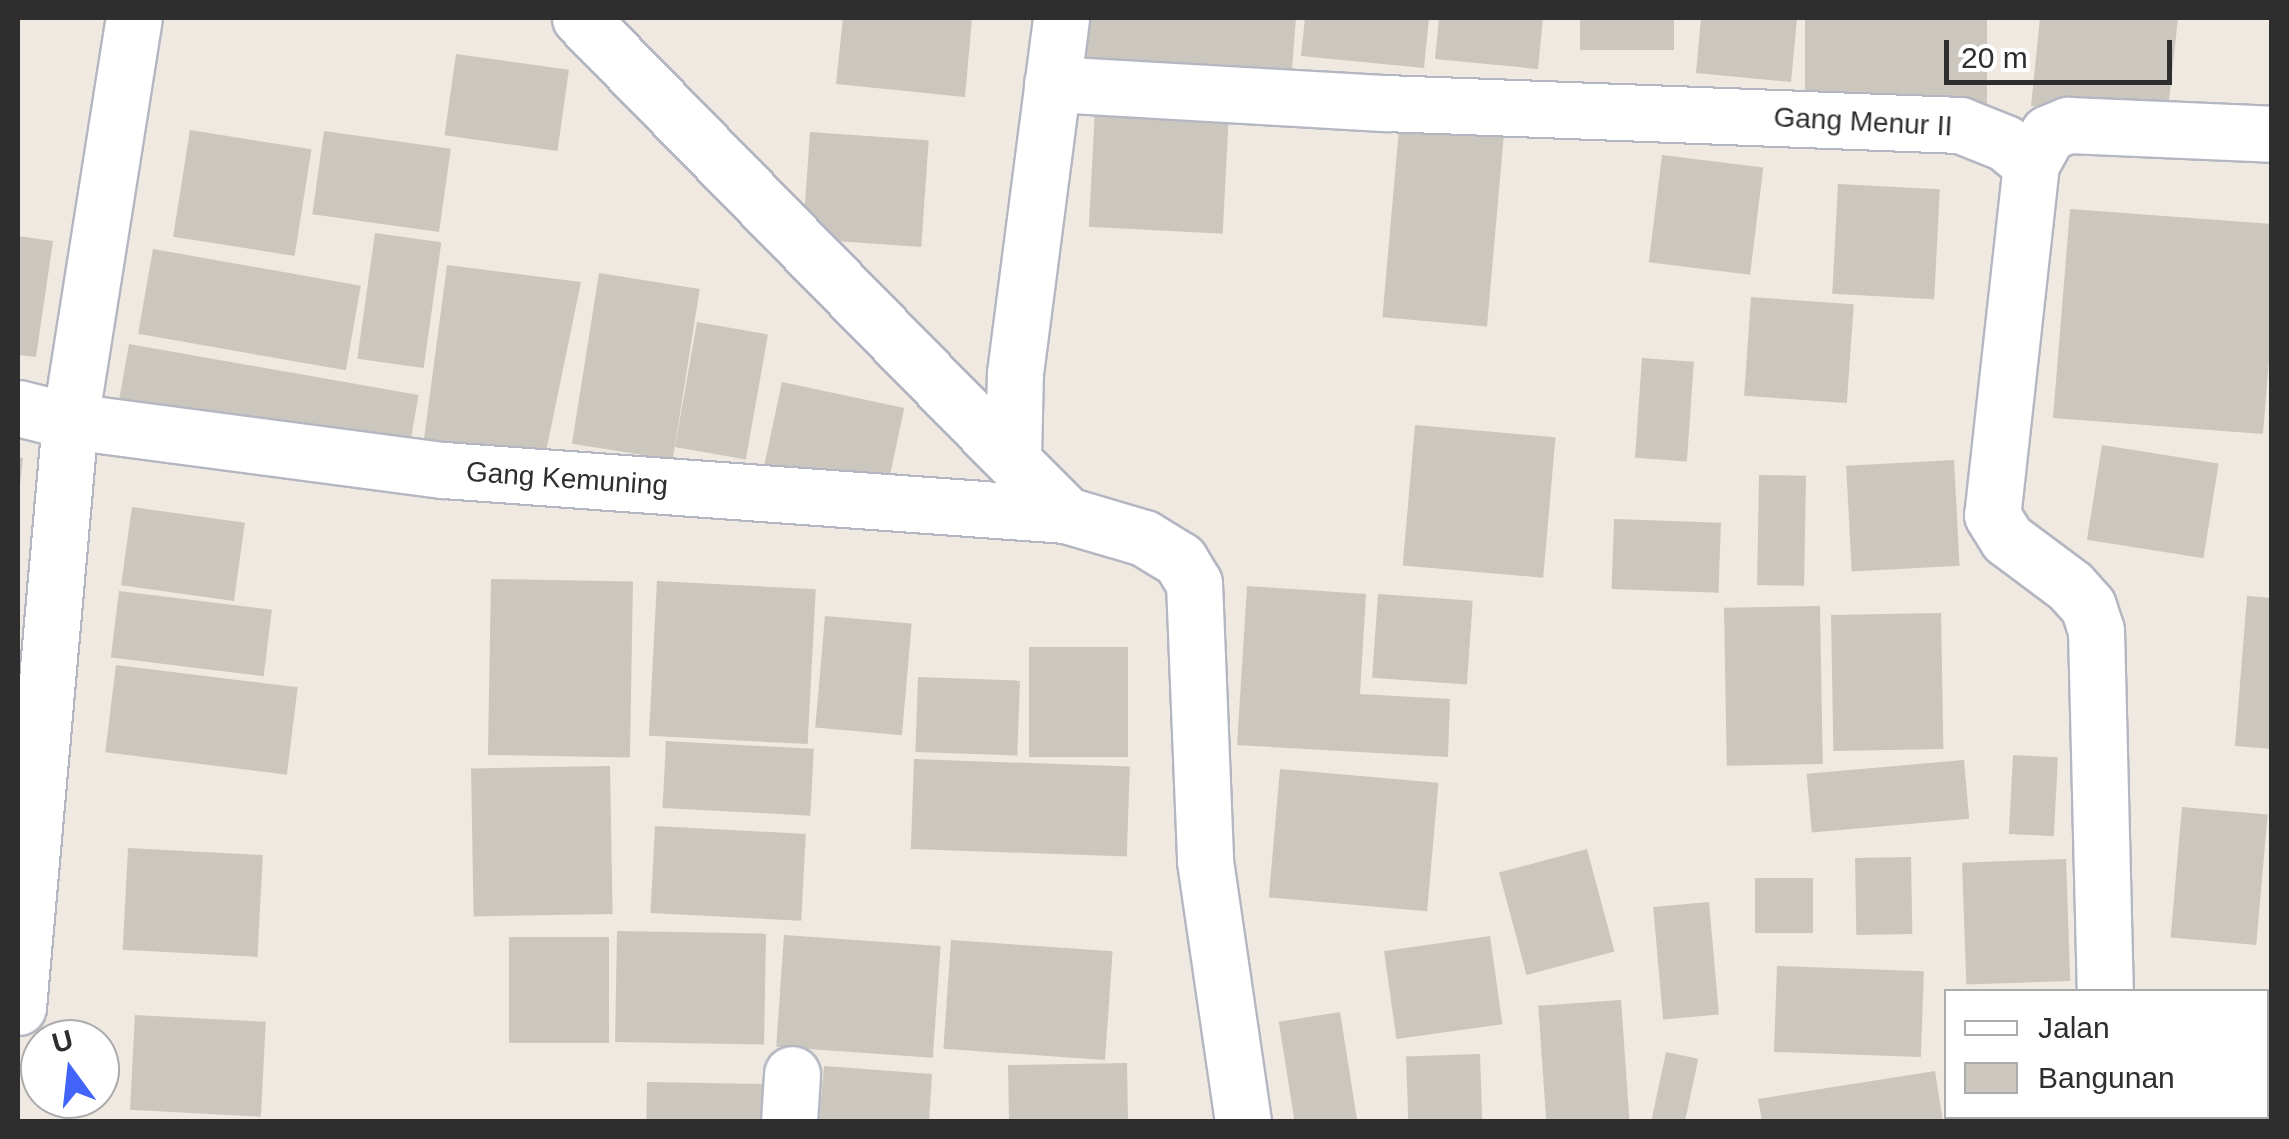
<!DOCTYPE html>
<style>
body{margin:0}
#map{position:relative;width:2289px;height:1139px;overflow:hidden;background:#efe9e1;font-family:Arial,sans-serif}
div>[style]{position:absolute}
.building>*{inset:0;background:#cbc7bf;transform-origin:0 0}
.roads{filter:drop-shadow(2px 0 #b4b7c1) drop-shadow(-2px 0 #b4b7c1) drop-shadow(0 2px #b4b7c1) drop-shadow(0 -2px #b4b7c1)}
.minor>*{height:55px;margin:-27.5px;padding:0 27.5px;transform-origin:27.5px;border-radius:27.5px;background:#fff}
span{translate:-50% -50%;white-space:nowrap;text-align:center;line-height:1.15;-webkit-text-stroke:10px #fff;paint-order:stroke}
.street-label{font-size:28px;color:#2e2e2e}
.frame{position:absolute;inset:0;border:20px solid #2e2e2e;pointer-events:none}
.legend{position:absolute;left:1944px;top:989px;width:325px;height:130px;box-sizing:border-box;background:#fff;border:2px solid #ababab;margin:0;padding:12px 18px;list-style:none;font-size:30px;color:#2e2e2e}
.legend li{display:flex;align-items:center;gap:20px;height:50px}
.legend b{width:50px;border:2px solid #ababab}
.north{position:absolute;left:20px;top:1019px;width:100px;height:100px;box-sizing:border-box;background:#fff;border:2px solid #ababab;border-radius:50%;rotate:345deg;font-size:28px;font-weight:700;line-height:40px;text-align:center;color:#2e2e2e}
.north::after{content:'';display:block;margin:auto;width:35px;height:45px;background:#4264fb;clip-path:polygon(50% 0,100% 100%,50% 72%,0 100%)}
.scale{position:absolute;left:1944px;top:40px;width:228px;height:45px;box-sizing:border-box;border:5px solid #2e2e2e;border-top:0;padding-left:12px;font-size:30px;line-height:35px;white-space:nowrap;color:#2e2e2e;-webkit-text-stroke:8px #fff;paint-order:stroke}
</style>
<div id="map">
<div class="building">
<div style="clip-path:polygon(843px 18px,972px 18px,965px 97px,836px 84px)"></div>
<div style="clip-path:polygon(1089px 18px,1296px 18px,1291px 82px,1086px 68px)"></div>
<div style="clip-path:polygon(1305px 18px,1429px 18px,1424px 68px,1301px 56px)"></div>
<div style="clip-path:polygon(1439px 18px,1543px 18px,1538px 69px,1435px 59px)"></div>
<div style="left:1580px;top:18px;width:94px;height:32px"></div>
<div style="clip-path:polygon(1701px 18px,1797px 18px,1791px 82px,1696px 73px)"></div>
<div style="left:1805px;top:18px;width:182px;height:96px"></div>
<div style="clip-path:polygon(2040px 18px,2178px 18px,2167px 119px,2031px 106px)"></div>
<div style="left:456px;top:54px;width:114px;height:82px;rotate:8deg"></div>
<div style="left:1095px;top:109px;width:134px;height:118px;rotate:3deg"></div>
<div style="left:1399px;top:128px;width:105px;height:190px;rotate:5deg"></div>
<div style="left:190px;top:130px;width:123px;height:108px;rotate:9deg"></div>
<div style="left:324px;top:131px;width:128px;height:84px;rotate:8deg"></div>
<div style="left:810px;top:132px;width:119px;height:107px;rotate:4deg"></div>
<div style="left:1662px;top:155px;width:102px;height:108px;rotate:7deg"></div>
<div style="left:1838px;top:184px;width:102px;height:110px;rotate:3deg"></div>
<div style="clip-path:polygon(2070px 209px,2272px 224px,2272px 322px,2263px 434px,2053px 418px)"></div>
<div style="left:375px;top:233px;width:67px;height:127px;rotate:8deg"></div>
<div style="clip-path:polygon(18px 236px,53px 241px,36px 357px,18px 355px)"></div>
<div style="left:153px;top:249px;width:211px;height:86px;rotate:10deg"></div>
<div style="clip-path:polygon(447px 265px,581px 282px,542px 471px,421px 462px)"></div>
<div style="left:599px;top:273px;width:102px;height:173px;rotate:9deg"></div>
<div style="left:1751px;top:297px;width:103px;height:99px;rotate:4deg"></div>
<div style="left:697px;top:322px;width:72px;height:127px;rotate:10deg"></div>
<div style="left:129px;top:344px;width:294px;height:77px;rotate:10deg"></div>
<div style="left:1642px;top:358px;width:52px;height:100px;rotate:4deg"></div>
<div style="left:782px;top:382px;width:125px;height:86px;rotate:12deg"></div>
<div style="left:1415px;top:425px;width:141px;height:141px;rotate:5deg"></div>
<div style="left:2102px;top:445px;width:118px;height:96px;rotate:9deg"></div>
<div style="clip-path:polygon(18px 457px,23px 458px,20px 486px,18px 485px)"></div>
<div style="left:1954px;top:460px;width:106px;height:108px;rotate:87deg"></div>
<div style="left:1759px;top:475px;width:47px;height:110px;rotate:1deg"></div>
<div style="left:132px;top:507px;width:114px;height:79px;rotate:8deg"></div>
<div style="left:1614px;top:519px;width:107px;height:70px;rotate:2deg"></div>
<div style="left:491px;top:579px;width:142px;height:176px;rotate:1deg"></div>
<div style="left:657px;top:581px;width:159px;height:155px;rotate:3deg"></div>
<div style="clip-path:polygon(1247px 586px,1366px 594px,1360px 694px,1450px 699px,1448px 757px,1237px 745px)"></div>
<div style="left:119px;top:591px;width:154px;height:67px;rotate:7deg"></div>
<div style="left:1378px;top:594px;width:95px;height:84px;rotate:4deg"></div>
<div style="clip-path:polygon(2247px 596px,2272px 598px,2272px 749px,2235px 746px)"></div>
<div style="left:1820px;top:606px;width:158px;height:96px;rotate:89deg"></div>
<div style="left:1941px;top:613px;width:136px;height:110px;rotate:89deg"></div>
<div style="left:825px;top:616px;width:87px;height:112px;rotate:5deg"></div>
<div style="left:1029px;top:647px;width:99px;height:110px"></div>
<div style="left:116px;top:665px;width:183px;height:88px;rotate:7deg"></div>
<div style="left:918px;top:677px;width:102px;height:75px;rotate:2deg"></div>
<div style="left:666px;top:741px;width:148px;height:67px;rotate:3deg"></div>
<div style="left:2013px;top:755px;width:45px;height:79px;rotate:3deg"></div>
<div style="left:914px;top:759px;width:216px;height:90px;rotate:2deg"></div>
<div style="left:1964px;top:760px;width:59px;height:158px;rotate:85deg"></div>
<div style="left:610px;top:766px;width:148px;height:139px;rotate:89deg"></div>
<div style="left:1280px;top:769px;width:159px;height:129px;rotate:5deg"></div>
<div style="left:2182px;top:807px;width:86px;height:131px;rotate:5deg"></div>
<div style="left:655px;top:826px;width:151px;height:87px;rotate:3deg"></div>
<div style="left:128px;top:848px;width:135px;height:102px;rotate:3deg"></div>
<div style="left:1587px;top:849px;width:106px;height:91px;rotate:75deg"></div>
<div style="left:1911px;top:857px;width:77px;height:56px;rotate:89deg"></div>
<div style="left:2066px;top:859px;width:122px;height:104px;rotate:88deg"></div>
<div style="left:1755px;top:878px;width:58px;height:55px"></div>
<div style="left:1709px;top:902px;width:113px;height:56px;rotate:85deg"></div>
<div style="left:617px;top:931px;width:149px;height:111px;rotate:1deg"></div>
<div style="left:784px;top:935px;width:157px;height:112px;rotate:4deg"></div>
<div style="left:1490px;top:936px;width:89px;height:107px;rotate:82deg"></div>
<div style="left:509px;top:937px;width:100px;height:106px"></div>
<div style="left:951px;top:940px;width:162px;height:109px;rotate:4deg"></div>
<div style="left:1777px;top:966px;width:147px;height:86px;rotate:2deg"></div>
<div style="left:1621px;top:1000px;width:122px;height:83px;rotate:86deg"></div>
<div style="left:1340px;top:1012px;width:111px;height:62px;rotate:81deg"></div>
<div style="left:135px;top:1015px;width:131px;height:95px;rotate:3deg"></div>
<div style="left:1666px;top:1052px;width:33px;height:72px;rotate:12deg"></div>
<div style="left:1480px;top:1054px;width:68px;height:74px;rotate:88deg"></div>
<div style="clip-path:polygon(2266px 1054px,2272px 1054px,2272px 1122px,2222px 1122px,2222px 1116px,2266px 1116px)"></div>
<div style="left:1127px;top:1063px;width:59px;height:119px;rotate:89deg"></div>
<div style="clip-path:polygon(824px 1066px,932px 1074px,929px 1122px,819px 1122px)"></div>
<div style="clip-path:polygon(1935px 1071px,1943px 1122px,1762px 1122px,1758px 1099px)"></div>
<div style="left:647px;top:1082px;width:118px;height:40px;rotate:1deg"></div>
<div style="left:1955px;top:1116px;width:101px;height:6px"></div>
</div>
<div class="roads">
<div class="minor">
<div style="left:580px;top:18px;width:695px;rotate:45.64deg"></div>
<div style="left:1066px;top:515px;width:81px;rotate:16.4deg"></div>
<div style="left:1144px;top:538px;width:42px;rotate:31.4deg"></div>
<div style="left:1180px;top:560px;width:27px;rotate:59deg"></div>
<div style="left:1194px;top:583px;width:278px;rotate:87.7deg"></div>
<div style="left:1205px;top:861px;width:264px;rotate:81.7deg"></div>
<div style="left:1052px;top:84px;width:334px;rotate:3.3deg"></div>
<div style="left:1385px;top:103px;width:575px;rotate:2.19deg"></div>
<div style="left:1960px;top:125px;width:48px;rotate:21.8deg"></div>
<div style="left:2005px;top:143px;width:33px;rotate:39deg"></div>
<div style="left:2031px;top:164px;width:353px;rotate:96.3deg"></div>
<div style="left:1992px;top:515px;width:28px;rotate:58deg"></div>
<div style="left:2007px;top:539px;width:79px;rotate:36.7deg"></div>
<div style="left:2070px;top:586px;width:27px;rotate:48deg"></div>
<div style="left:2088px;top:606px;width:25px;rotate:72deg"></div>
<div style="left:2096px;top:630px;width:362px;rotate:88.6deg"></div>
<div style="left:2031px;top:164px;width:35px;rotate:-61deg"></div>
<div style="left:2048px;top:133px;width:22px;rotate:-22deg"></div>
<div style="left:2068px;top:125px;width:204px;rotate:2.5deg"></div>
<div style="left:18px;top:408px;width:54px;rotate:14deg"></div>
<div style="left:70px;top:421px;width:377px;rotate:7.5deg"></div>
<div style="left:444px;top:470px;width:624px;rotate:4.14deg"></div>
<div style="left:1013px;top:458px;width:85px;rotate:-88.7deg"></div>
<div style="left:1015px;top:373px;width:358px;rotate:-82.6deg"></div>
<div style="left:18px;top:1007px;width:588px;rotate:-84.93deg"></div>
<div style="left:70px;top:421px;width:408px;rotate:-81deg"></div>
<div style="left:2108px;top:1116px;width:6px;rotate:90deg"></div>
<div style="left:789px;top:1122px;width:48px;rotate:-86.4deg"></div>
</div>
</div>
<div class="street-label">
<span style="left:1863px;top:122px;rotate:3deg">Gang Menur II</span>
<span style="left:567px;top:479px;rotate:4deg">Gang Kemuning</span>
</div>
<div class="frame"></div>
<ul class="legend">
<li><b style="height:12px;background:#fff"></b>Jalan</li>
<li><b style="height:28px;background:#cbc7bf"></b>Bangunan</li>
</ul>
<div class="north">U</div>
<div class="scale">20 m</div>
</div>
